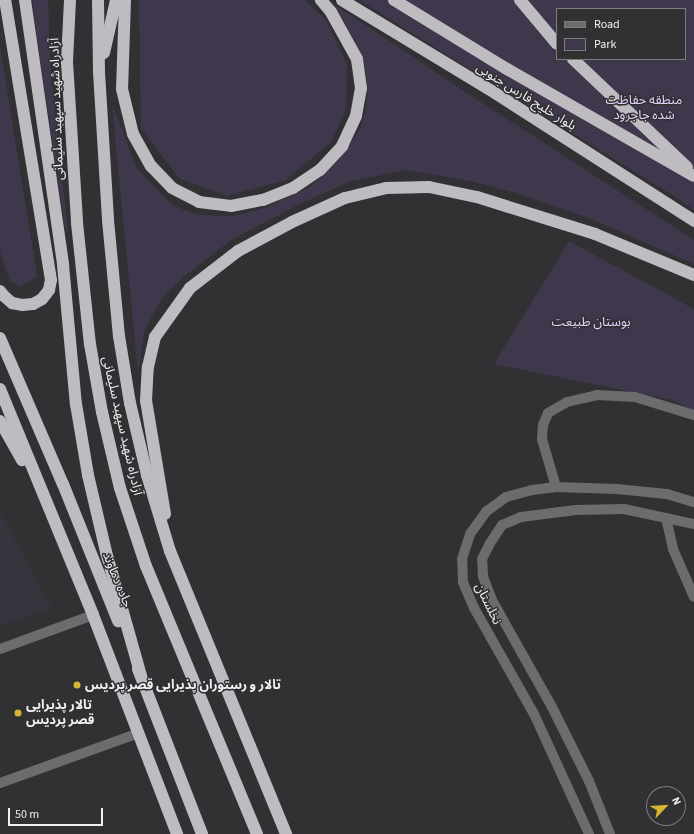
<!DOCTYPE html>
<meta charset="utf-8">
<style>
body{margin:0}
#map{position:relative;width:694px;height:834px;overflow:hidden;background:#313033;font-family:"Source Sans 3","Noto Sans Arabic",sans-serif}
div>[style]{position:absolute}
.built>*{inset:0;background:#38343e}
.green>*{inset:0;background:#3f374b}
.minor>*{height:10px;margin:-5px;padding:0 5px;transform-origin:5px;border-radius:5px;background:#6c6b6d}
.highway>*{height:12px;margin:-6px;padding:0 6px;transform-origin:6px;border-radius:6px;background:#bebcc1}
.dots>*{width:11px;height:11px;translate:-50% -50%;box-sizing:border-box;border:2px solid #313033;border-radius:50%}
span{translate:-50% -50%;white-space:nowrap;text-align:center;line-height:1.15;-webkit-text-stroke:3px #313033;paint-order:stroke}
.street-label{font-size:13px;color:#f0eff1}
.park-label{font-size:13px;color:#e2d1fa}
.poi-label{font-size:13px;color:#f0eff1;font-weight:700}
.left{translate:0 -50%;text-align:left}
.legend{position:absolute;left:556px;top:8px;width:130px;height:52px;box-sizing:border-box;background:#313033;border:1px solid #7d7c7f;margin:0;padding:5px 7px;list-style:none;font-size:12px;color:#f0eff1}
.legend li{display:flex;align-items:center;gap:8px;height:20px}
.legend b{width:20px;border:1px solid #7d7c7f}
.north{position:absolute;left:646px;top:786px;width:40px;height:40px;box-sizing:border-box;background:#313033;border:1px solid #7d7c7f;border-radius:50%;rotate:65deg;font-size:11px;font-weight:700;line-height:16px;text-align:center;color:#f0eff1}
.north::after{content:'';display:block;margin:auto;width:14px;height:18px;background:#d6b534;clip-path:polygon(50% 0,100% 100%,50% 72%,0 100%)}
.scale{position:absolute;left:8px;top:808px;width:95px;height:18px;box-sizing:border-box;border:2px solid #f0eff1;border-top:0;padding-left:5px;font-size:12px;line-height:14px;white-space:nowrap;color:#f0eff1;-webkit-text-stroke:3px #313033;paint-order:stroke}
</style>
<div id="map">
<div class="built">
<div style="clip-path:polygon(0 511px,52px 609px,0 626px)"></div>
</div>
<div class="green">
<div style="clip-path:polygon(33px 0,48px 0,51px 73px,68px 231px,65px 228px,34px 18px)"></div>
<div style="clip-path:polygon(139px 0,305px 0,326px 20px,347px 64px,346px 110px,331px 142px,286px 180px,227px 196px,180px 179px,141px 129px)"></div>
<div style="clip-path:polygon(328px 0,470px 95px,694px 240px,694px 264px,589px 218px,513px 192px,470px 181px,405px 170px,349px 182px,304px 202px,233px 239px,187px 274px,162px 298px,145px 329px,138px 374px,112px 104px,136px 167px,173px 206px,200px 215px,233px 216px,264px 208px,310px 187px,338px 160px,361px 128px,367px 103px,366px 71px,354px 40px,342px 18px)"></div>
<div style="clip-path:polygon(evenodd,359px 0,694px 0,694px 210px,675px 197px,359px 0,557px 9px,685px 9px,685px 59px,557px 59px,557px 9px)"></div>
<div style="clip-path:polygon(0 46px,37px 276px,21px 287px,10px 281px,0 252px)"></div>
<div style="clip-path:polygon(569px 241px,694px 309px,694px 411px,672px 400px,494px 364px)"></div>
</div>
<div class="minor">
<div style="left:556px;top:487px;width:50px;rotate:-106.3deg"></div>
<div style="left:542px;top:439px;width:14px;rotate:-86deg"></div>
<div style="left:543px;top:425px;width:13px;rotate:-67deg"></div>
<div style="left:548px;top:413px;width:22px;rotate:-30deg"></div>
<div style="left:567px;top:402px;width:31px;rotate:-13deg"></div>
<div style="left:597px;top:395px;width:38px;rotate:3deg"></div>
<div style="left:635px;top:397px;width:62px;rotate:17deg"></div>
<div style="left:666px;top:518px;width:32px;rotate:77deg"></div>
<div style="left:673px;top:549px;width:52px;rotate:66.4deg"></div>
<div style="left:0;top:649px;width:99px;rotate:-20.1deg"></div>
<div style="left:0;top:783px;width:148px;rotate:-19.8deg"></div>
<div style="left:589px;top:834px;width:132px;rotate:-114.6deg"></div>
<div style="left:534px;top:714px;width:122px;rotate:-119.5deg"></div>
<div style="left:474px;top:608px;width:28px;rotate:-113deg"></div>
<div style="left:463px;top:582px;width:23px;rotate:-92deg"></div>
<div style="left:462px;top:559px;width:26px;rotate:-72deg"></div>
<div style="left:470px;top:534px;width:29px;rotate:-54deg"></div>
<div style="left:487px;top:511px;width:24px;rotate:-36deg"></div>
<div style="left:506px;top:497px;width:27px;rotate:-15deg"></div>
<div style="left:532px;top:490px;width:24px;rotate:-7deg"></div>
<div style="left:556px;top:487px;width:61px;rotate:1.9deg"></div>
<div style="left:617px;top:489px;width:50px;rotate:5.7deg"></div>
<div style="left:667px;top:494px;width:28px;rotate:17deg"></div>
<div style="left:610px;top:834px;width:57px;rotate:-111.6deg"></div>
<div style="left:589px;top:781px;width:83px;rotate:-116.6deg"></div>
<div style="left:552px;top:707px;width:123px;rotate:-119.3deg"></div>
<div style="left:492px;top:600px;width:26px;rotate:-111deg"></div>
<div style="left:483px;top:576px;width:17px;rotate:-93deg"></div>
<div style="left:482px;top:559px;width:16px;rotate:-63deg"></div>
<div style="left:489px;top:545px;width:24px;rotate:-57deg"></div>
<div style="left:502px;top:525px;width:21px;rotate:-23deg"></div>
<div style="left:521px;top:517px;width:55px;rotate:-7.3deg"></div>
<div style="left:576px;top:510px;width:48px;rotate:-1.2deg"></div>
<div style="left:624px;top:509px;width:72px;rotate:12.1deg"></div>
</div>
<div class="highway">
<div style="left:25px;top:0;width:268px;rotate:81.8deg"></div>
<div style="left:63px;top:265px;width:140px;rotate:84.7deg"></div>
<div style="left:76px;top:404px;width:72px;rotate:80.4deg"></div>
<div style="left:88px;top:475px;width:79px;rotate:76.8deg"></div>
<div style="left:106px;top:552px;width:129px;rotate:74.2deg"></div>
<div style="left:70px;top:0;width:62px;rotate:92.8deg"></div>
<div style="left:67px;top:62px;width:161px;rotate:86.4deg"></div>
<div style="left:77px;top:223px;width:122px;rotate:83.9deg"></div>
<div style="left:90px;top:344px;width:69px;rotate:80deg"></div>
<div style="left:102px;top:412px;width:78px;rotate:76.7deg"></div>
<div style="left:120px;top:488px;width:82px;rotate:71.6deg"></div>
<div style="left:146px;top:566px;width:290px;rotate:67.5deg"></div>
<div style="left:98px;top:0;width:72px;rotate:89.2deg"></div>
<div style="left:99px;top:72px;width:148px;rotate:86.5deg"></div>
<div style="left:108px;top:220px;width:117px;rotate:84.6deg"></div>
<div style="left:119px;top:336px;width:68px;rotate:80.7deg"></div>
<div style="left:130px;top:403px;width:74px;rotate:76.7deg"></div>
<div style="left:147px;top:475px;width:79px;rotate:73.2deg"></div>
<div style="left:170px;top:551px;width:306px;rotate:67.7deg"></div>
<div style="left:125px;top:0;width:89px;rotate:91.9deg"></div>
<div style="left:122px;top:89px;width:46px;rotate:76.3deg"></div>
<div style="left:133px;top:134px;width:37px;rotate:61deg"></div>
<div style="left:151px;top:166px;width:30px;rotate:46deg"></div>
<div style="left:172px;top:188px;width:30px;rotate:27deg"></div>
<div style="left:199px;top:202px;width:32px;rotate:7deg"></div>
<div style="left:231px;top:206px;width:33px;rotate:-11deg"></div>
<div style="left:263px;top:200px;width:32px;rotate:-22deg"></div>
<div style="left:293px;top:188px;width:32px;rotate:-34deg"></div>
<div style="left:320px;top:170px;width:33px;rotate:-47deg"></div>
<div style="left:342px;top:146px;width:33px;rotate:-65deg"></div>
<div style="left:356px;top:116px;width:28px;rotate:-80deg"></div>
<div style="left:361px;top:88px;width:29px;rotate:-98deg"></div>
<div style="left:357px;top:59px;width:54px;rotate:-119deg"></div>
<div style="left:331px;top:12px;width:16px;rotate:-130deg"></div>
<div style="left:342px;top:0;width:179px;rotate:31.3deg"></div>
<div style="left:495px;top:93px;width:237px;rotate:32.7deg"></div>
<div style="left:394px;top:0;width:132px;rotate:31.4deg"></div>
<div style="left:507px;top:69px;width:215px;rotate:29.8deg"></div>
<div style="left:520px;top:0;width:57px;rotate:49.9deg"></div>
<div style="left:104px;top:53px;width:54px;rotate:-77.2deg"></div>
<div style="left:573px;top:59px;width:157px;rotate:43.5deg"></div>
<div style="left:0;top:291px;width:6px;rotate:51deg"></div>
<div style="left:4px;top:296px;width:11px;rotate:41deg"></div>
<div style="left:12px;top:303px;width:10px;rotate:11deg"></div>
<div style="left:22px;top:305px;width:11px;rotate:-5deg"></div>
<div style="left:33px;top:304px;width:10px;rotate:-29deg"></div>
<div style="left:42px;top:299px;width:11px;rotate:-52deg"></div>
<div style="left:49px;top:290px;width:10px;rotate:-79deg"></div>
<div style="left:51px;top:280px;width:284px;rotate:-99.3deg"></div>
<div style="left:0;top:338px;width:159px;rotate:66.7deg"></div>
<div style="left:63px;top:484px;width:148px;rotate:68.1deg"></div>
<div style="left:0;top:389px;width:244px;rotate:67.6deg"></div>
<div style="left:93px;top:615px;width:235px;rotate:69deg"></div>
<div style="left:0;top:421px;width:45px;rotate:60.6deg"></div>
<div style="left:165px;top:514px;width:115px;rotate:-99.5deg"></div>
<div style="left:146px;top:401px;width:34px;rotate:-87deg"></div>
<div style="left:148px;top:367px;width:31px;rotate:-77deg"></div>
<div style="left:155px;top:337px;width:60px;rotate:-54.5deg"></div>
<div style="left:190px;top:288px;width:61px;rotate:-37.6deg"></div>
<div style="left:238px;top:251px;width:61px;rotate:-28.2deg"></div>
<div style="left:292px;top:222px;width:58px;rotate:-24.4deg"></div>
<div style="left:345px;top:198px;width:42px;rotate:-13.7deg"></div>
<div style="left:386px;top:188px;width:43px;rotate:-1.3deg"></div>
<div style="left:429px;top:187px;width:49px;rotate:11.8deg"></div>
<div style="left:477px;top:197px;width:124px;rotate:17.4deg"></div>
<div style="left:595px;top:234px;width:107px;rotate:22.5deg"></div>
<div style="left:138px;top:669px;width:177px;rotate:68.8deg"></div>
</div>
<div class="dots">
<div style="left:77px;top:685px;background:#d6b534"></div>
<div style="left:18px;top:713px;background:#d6b534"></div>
</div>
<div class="street-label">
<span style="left:526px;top:97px;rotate:32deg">بلوار خلیج فارس جنوبی</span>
<span style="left:57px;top:109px;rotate:-92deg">آزادراه شهید سپهبد سلیمانی</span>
<span style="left:122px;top:426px;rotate:77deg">آزادراه شهید سپهبد سلیمانی</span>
<span style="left:117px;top:580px;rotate:68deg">جاده دماوند</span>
<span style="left:488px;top:604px;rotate:64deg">نخلستان</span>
</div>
<div class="park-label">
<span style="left:644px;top:108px">منطقه حفاظت<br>شده جاجرود</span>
<span style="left:591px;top:322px">بوستان طبیعت</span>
</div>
<div class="poi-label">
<span class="left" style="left:85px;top:685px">تالار و رستوران پذیرایی قصر پردیس</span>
<span class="left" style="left:26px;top:713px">تالار پذیرایی<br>قصر پردیس</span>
</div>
<ul class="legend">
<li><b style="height:5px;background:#6c6b6d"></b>Road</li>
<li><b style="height:11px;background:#3f374b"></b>Park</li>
</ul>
<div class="north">N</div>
<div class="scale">50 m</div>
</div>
